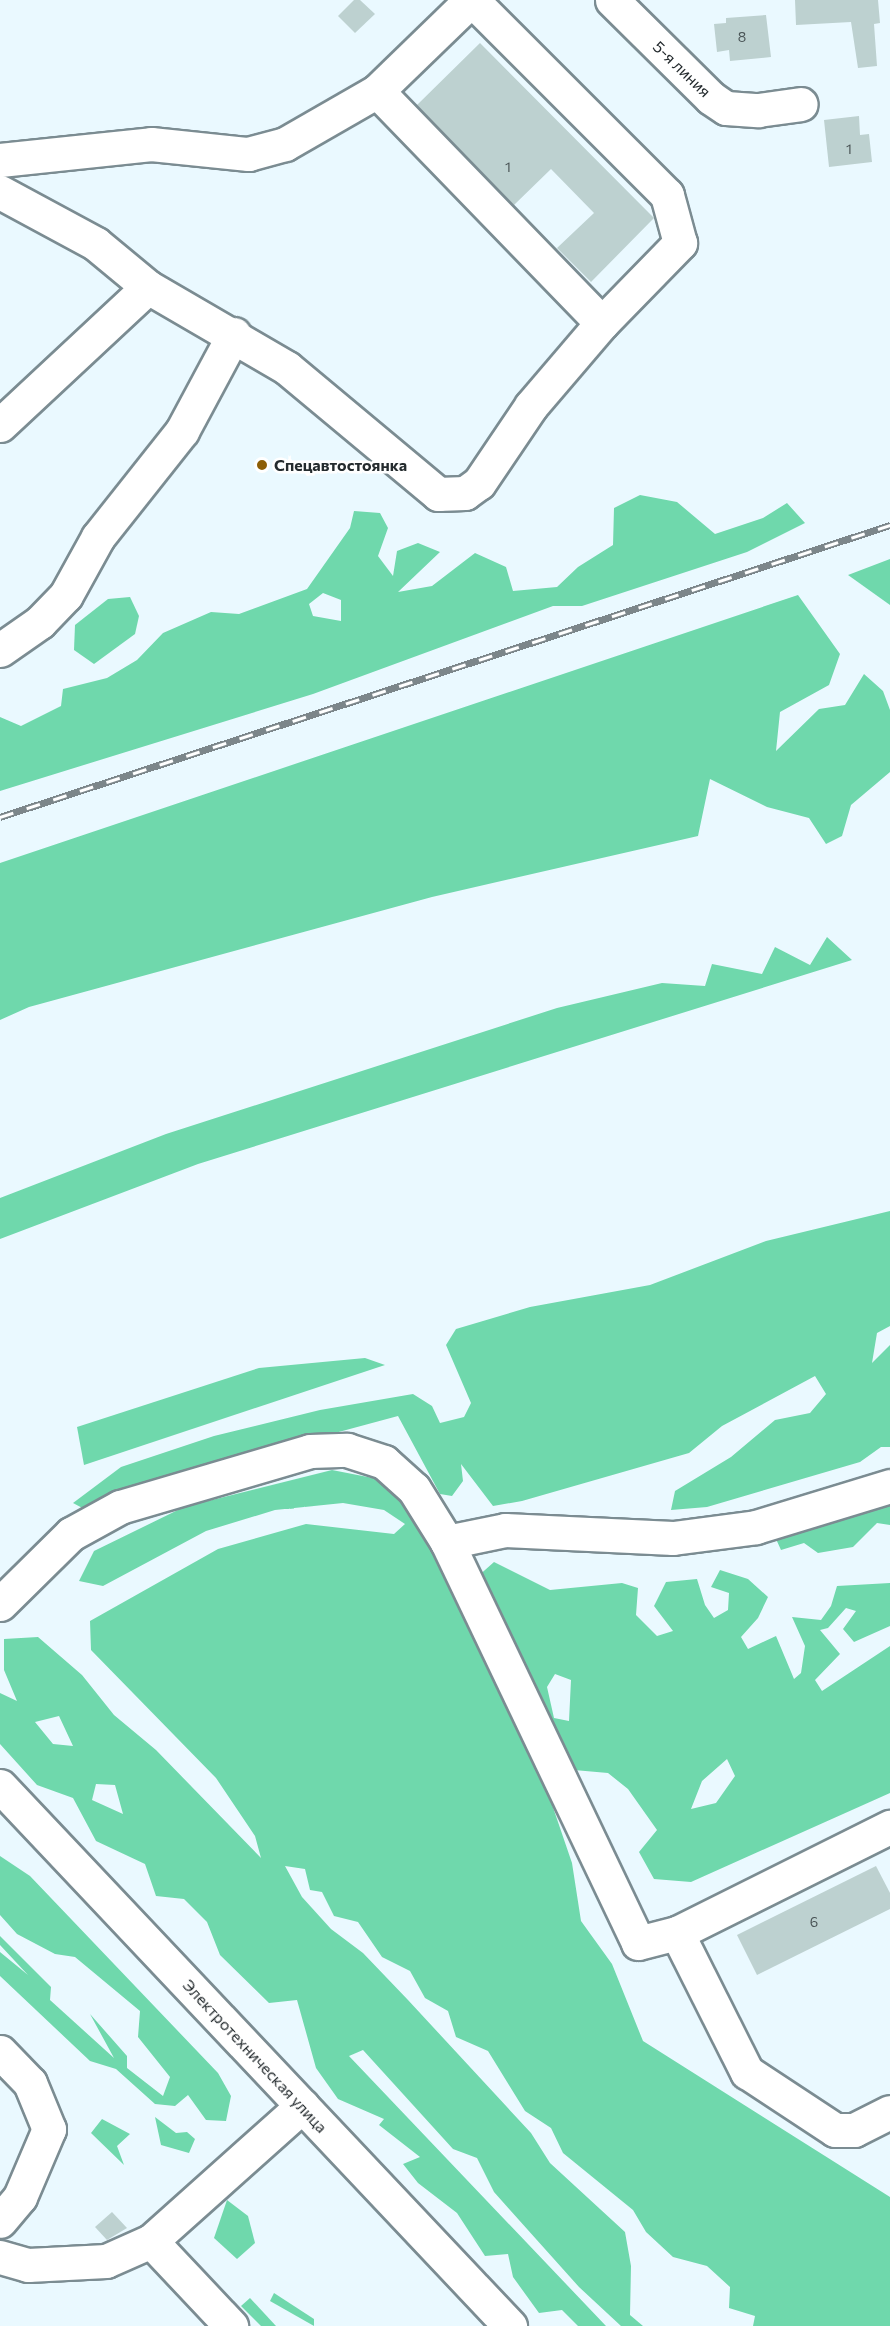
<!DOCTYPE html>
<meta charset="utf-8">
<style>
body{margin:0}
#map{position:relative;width:890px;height:2326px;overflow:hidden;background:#eaf9ff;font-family:Commissioner,sans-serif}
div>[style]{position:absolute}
.forest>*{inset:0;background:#6fd8ac}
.building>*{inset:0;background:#bdd1d0}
.roads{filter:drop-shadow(2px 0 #7b8c92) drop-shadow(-2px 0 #7b8c92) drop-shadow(0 2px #7b8c92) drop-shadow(0 -2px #7b8c92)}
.minor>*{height:33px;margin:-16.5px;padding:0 16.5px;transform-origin:16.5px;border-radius:16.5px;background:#fff}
.major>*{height:33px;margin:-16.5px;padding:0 16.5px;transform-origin:16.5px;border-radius:16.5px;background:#fff}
.rail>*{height:7px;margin-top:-3.5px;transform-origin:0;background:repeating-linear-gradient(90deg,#fff 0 14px,#7c868a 0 28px);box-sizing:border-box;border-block:2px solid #7c868a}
.dots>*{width:16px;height:16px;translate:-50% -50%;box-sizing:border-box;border:3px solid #fff;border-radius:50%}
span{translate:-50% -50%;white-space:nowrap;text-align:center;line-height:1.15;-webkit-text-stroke:5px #fff;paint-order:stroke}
.number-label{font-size:14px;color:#4a5456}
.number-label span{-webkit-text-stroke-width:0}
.street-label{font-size:16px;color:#242b2e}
.poi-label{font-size:16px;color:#242b2e;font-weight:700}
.left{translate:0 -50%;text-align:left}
</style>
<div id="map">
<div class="forest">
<div style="clip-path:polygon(evenodd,640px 495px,677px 502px,715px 534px,763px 518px,787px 503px,805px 523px,747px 552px,582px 606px,553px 606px,313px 694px,0 791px,0 717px,21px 726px,61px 706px,63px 689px,107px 678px,137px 660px,163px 633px,211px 612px,239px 614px,307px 589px,350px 528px,354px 511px,380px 513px,388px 528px,378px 556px,393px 576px,397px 551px,418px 543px,440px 552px,398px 592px,432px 586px,475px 553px,506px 567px,513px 591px,557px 587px,578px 567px,613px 545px,614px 508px,640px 495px,323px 593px,341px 600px,341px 621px,313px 616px,309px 604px,323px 593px)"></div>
<div style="clip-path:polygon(890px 559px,890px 605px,848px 575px)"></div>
<div style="clip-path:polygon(798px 595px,840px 654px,829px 685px,780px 712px,776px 751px,819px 709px,845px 705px,864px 674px,883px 691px,890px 710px,890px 772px,851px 805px,842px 836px,826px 844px,809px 818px,767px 807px,710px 779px,698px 836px,432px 897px,29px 1007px,0 1020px,0 863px)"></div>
<div style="clip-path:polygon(130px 597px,139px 616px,135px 634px,94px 664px,74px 650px,75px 625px,108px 599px)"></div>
<div style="clip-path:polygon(827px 937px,852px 960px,198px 1164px,0 1239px,0 1198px,166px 1134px,557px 1008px,662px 983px,705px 986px,712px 964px,762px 974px,775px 947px,810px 965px)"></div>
<div style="clip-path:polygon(890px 1211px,890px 1326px,877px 1333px,872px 1363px,890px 1345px,890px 1447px,881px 1447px,860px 1462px,707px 1507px,671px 1510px,675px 1491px,731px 1457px,775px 1420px,810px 1413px,826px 1394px,815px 1376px,722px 1426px,689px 1453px,522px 1501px,493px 1506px,461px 1464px,463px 1481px,452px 1496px,440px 1494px,398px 1416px,309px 1440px,88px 1511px,73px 1503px,121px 1467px,214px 1436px,320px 1410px,413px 1394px,432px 1406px,440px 1423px,464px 1417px,471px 1403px,446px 1345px,456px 1329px,530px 1307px,650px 1285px,766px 1241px)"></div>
<div style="clip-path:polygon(365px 1358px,385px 1365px,84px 1465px,77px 1427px,259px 1368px)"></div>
<div style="clip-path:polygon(evenodd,332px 1470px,383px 1480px,416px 1514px,545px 1784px,572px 1863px,581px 1921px,612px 1964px,643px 2041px,890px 2197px,890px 2326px,753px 2326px,755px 2316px,729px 2308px,730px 2287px,707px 2266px,673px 2257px,646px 2232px,633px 2210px,563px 2153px,551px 2128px,525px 2111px,488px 2051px,456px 2037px,448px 2011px,425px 1998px,410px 1971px,382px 1957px,358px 1922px,334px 1916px,322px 1892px,310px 1890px,305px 1869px,285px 1866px,302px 1897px,331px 1929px,363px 1953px,408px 2000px,531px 2133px,550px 2163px,625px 2232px,631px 2266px,630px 2315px,643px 2326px,621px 2326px,579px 2287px,494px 2192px,477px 2158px,453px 2149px,363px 2050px,349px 2056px,606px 2326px,578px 2326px,562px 2310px,539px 2313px,513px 2277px,508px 2254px,485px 2256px,457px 2213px,418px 2183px,403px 2164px,420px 2157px,379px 2125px,384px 2119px,338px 2099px,316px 2068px,297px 2000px,269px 2003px,220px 1955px,207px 1922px,184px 1899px,156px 1896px,145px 1864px,96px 1841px,73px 1798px,37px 1785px,0 1744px,0 1693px,17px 1701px,4px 1670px,4px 1639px,38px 1637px,82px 1675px,114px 1715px,156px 1750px,261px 1858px,255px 1836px,216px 1778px,91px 1650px,90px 1621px,218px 1549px,306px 1524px,394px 1534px,405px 1524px,384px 1510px,343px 1503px,275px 1510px,206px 1531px,103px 1586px,79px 1581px,94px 1551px,184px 1507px,332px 1470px,59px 1716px,73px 1746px,53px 1744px,35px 1722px,59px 1716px,332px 1470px,96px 1784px,115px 1785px,123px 1814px,92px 1800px,96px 1784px)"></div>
<div style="clip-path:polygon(890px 1499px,890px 1525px,877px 1523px,853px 1547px,818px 1553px,804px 1543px,781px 1550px,776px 1539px)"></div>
<div style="clip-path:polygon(evenodd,494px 1562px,550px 1590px,622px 1583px,638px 1588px,636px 1615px,657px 1636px,673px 1631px,654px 1606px,666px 1582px,697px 1579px,705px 1605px,714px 1618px,728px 1610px,729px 1593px,711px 1587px,720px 1570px,748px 1579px,768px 1597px,758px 1618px,741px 1637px,748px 1649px,776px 1636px,794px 1679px,801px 1673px,805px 1646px,792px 1617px,821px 1620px,831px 1606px,837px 1586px,890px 1583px,890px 1626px,854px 1642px,843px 1629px,856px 1611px,846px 1608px,828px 1628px,820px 1630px,840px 1654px,815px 1680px,822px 1691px,890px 1646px,890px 1793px,691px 1882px,654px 1879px,639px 1852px,657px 1830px,628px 1789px,608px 1773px,574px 1770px,545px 1727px,476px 1578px,494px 1562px,555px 1674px,571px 1680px,569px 1721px,554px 1718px,547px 1687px,555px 1674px,494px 1562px,727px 1759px,735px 1776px,716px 1803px,691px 1809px,702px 1781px,727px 1759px)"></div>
<div style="clip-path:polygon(0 1856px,30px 1876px,218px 2073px,231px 2096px,226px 2121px,206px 2120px,188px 2095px,175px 2106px,155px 2104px,116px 2069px,90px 2061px,0 1976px,0 1952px,28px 1975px,0 1945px,0 1936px,51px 1987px,50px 2000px,114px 2058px,90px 2014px,127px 2056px,127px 2068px,163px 2096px,170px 2077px,138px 2037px,140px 2011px,75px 1957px,55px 1954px,17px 1934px,0 1915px)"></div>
<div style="clip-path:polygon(155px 2117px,176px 2133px,187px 2132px,195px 2139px,189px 2153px,161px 2145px)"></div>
<div style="clip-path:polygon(102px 2119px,130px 2134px,117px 2146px,124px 2165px,91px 2133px)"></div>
<div style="clip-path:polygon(227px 2200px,248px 2216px,255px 2243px,237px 2259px,214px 2238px)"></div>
<div style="clip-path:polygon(274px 2293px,314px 2319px,314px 2326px,270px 2301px)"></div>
<div style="clip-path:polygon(250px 2298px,276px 2326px,261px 2326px,241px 2306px)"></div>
</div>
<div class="building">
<div style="clip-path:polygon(354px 0,360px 0,375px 14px,355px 33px,338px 16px)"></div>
<div style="clip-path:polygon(795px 0,878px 0,880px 23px,874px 24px,877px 66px,858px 68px,851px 22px,796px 25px)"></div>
<div style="clip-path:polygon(766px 15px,771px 57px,730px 61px,729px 50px,717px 52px,714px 24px,726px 23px,726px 18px)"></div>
<div style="clip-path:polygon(480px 43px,654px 218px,591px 282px,557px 248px,594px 213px,551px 169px,514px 205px,417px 105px)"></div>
<div style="clip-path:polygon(859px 116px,860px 135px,869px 134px,872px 162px,829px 167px,824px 120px)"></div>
<div style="clip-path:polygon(876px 1866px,890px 1893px,890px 1909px,757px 1975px,737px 1935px)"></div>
<div style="clip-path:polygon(112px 2212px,127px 2228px,107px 2240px,95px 2227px)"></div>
</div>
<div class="roads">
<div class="minor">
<div style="left:612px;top:0;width:139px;rotate:44.7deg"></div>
<div style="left:711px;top:98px;width:18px;rotate:34deg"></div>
<div style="left:726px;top:108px;width:32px;rotate:4deg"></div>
<div style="left:758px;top:110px;width:43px;rotate:-7.9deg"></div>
<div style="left:377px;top:91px;width:323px;rotate:45.9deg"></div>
<div style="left:602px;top:323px;width:112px;rotate:-45.7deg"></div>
<div style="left:680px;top:243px;width:50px;rotate:-105.2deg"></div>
<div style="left:667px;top:195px;width:276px;rotate:-135deg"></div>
<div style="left:0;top:160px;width:152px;rotate:-6deg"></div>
<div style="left:151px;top:144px;width:98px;rotate:5.9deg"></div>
<div style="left:248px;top:154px;width:38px;rotate:-15deg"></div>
<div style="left:285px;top:144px;width:106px;rotate:-29.9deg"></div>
<div style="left:377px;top:91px;width:131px;rotate:-44.1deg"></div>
<div style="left:0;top:192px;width:109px;rotate:28.4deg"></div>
<div style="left:96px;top:244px;width:67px;rotate:39.6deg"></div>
<div style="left:148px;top:287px;width:161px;rotate:30.2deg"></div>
<div style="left:287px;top:368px;width:197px;rotate:39.8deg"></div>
<div style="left:438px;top:494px;width:27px;rotate:-2deg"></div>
<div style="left:465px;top:493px;width:17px;rotate:-36deg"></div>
<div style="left:479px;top:483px;width:93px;rotate:-56deg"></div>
<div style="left:531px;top:406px;width:109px;rotate:-49.5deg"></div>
<div style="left:0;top:425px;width:202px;rotate:-43deg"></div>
<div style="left:0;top:650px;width:49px;rotate:-35deg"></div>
<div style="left:40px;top:622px;width:37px;rotate:-46deg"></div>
<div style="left:66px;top:595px;width:66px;rotate:-61.1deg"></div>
<div style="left:98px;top:537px;width:135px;rotate:-51.6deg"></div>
<div style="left:182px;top:431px;width:110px;rotate:-61.8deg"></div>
<div style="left:447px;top:1542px;width:59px;rotate:-11.7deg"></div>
<div style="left:505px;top:1530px;width:168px;rotate:2.7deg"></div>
<div style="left:673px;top:1538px;width:84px;rotate:-7.5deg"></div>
<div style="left:756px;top:1527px;width:140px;rotate:-17deg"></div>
<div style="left:0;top:1604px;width:100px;rotate:-44.6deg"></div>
<div style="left:71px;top:1534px;width:56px;rotate:-28.9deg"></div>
<div style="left:120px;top:1507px;width:198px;rotate:-16.4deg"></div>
<div style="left:310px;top:1451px;width:37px;rotate:-2deg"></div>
<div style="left:347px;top:1450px;width:39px;rotate:18deg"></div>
<div style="left:384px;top:1462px;width:40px;rotate:42deg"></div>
<div style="left:414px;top:1489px;width:62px;rotate:58.1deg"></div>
<div style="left:447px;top:1542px;width:444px;rotate:64.5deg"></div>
<div style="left:638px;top:1943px;width:40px;rotate:-14.4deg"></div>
<div style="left:677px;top:1933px;width:238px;rotate:-26.5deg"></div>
<div style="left:677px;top:1933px;width:156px;rotate:63.3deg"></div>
<div style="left:747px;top:2072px;width:105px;rotate:33.4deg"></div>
<div style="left:835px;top:2130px;width:19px"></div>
<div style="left:854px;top:2130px;width:40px;rotate:-26.6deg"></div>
<div style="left:0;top:2052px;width:43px;rotate:45.9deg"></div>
<div style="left:30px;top:2083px;width:50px;rotate:67.6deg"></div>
<div style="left:49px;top:2129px;width:74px;rotate:113.1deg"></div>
<div style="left:20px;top:2197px;width:31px;rotate:130deg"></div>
<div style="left:151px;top:2241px;width:117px;rotate:46.7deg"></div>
<div style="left:0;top:2257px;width:29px;rotate:16deg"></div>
<div style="left:28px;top:2265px;width:78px;rotate:-2.9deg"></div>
<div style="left:106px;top:2261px;width:49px;rotate:-24deg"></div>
<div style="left:151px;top:2241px;width:203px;rotate:-41.8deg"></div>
</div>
<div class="major">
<div style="left:0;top:1786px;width:743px;rotate:46.64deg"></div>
</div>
</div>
<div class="rail">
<div style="left:0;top:817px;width:937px;rotate:-18.16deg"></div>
</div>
<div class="dots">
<div style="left:262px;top:465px;background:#8d5e05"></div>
</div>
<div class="number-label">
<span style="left:742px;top:37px">8</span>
<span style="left:849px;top:149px">1</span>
<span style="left:508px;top:167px">1</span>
<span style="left:814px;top:1922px">6</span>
</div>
<div class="street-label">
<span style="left:682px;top:69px;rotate:44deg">5-я линия</span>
<span style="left:255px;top:2056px;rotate:47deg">Электротехническая улица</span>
</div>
<div class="poi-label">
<span class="left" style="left:274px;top:465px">Спецавтостоянка</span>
</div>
</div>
